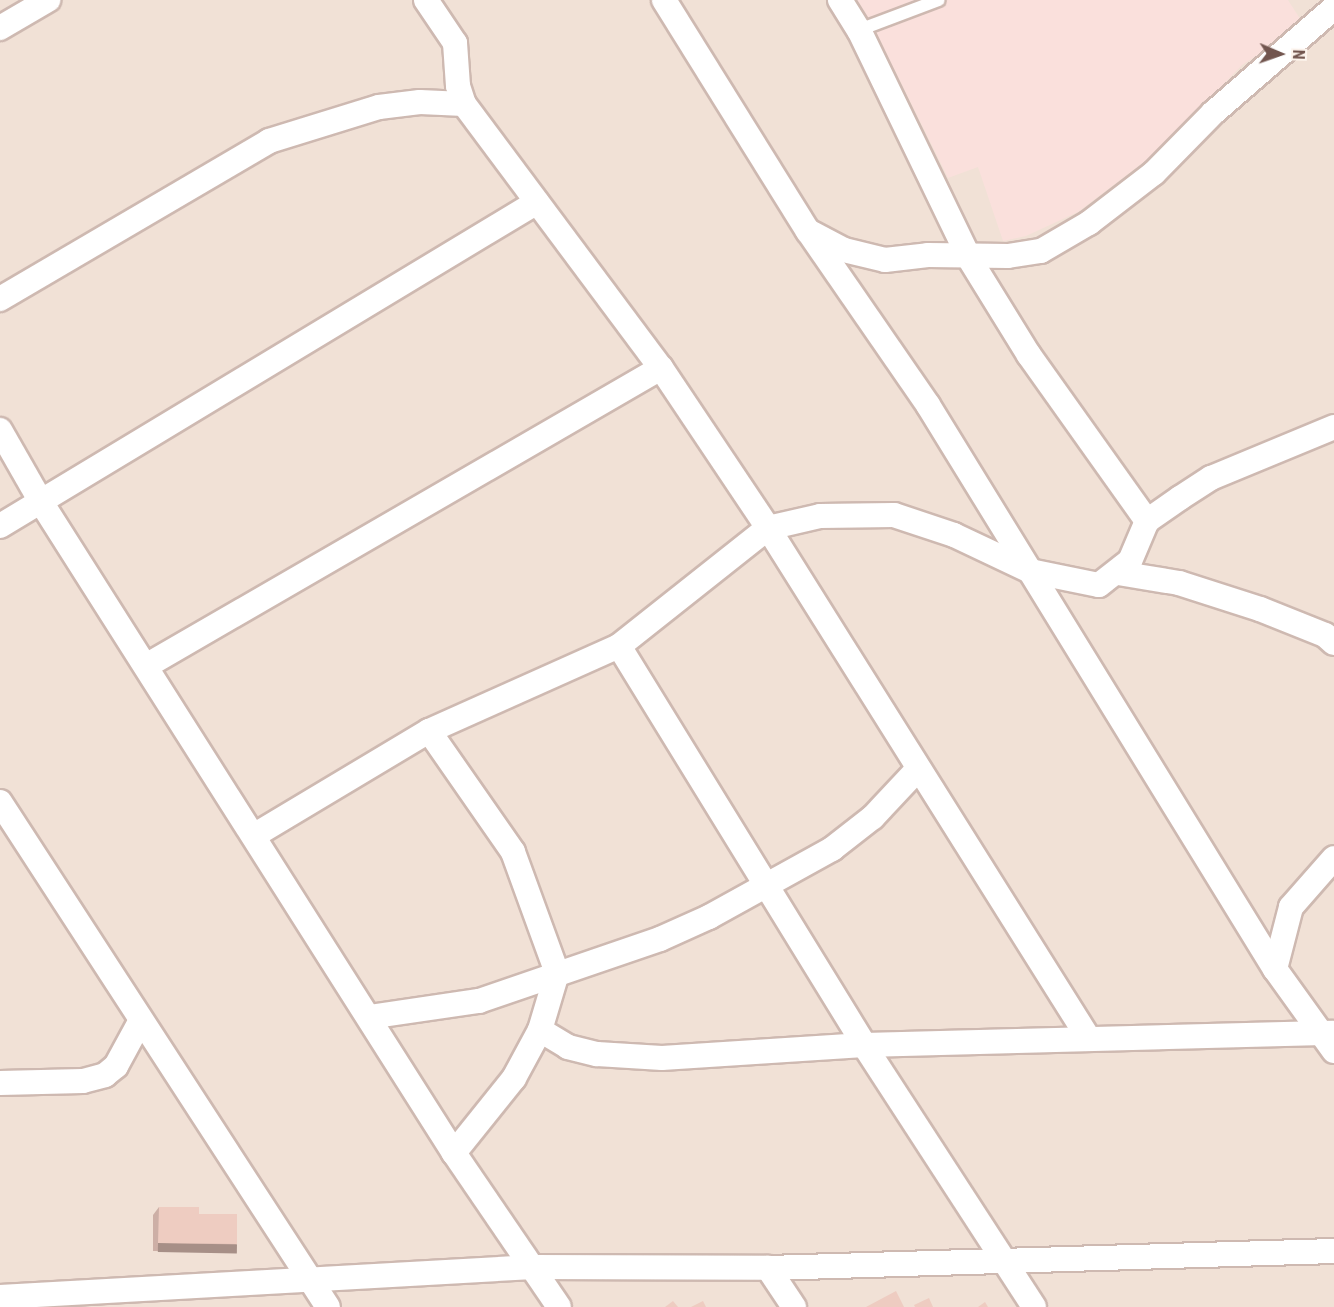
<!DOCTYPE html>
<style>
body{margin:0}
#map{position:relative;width:1334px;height:1307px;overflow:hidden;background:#faf0e7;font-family:"Roboto Condensed",sans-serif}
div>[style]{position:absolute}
.residential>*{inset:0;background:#f1e1d6;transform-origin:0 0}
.commercial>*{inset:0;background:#fae0dc}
.roads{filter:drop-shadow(2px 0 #ceb9b1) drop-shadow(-2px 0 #ceb9b1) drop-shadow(0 2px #ceb9b1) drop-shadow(0 -2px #ceb9b1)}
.lane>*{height:12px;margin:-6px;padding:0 6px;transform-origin:6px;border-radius:6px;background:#fff}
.street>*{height:24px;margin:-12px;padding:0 12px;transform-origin:12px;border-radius:12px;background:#fff}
.wall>*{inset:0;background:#cdafa6}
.shaded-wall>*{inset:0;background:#a78f87;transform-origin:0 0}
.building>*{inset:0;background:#eeccc1}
span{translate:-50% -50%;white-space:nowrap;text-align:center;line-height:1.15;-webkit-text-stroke:5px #fdf4ed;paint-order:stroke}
.north{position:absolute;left:1250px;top:24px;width:60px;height:60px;-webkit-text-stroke:4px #fdf4ed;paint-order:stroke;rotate:92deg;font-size:16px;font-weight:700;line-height:24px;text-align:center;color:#72554e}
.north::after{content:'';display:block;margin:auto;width:21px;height:27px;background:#72554e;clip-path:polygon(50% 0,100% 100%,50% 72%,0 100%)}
</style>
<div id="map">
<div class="residential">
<div style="left:0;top:0;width:1334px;height:1307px"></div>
</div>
<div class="commercial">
<div style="clip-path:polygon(853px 0,1288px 0,1304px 25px,1242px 65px,1160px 150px,1078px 212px,1026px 236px,1003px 241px,978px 167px,948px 178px,895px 71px)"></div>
</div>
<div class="roads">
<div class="lane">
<div style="left:859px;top:30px;width:85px;rotate:-20.6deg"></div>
</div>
<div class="street">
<div style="left:426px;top:0;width:52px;rotate:56deg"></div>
<div style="left:455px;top:43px;width:43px;rotate:86deg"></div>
<div style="left:458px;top:86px;width:19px;rotate:72deg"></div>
<div style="left:464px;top:104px;width:329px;rotate:53.3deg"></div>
<div style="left:661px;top:368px;width:192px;rotate:56.2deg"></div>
<div style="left:768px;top:528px;width:603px;rotate:57.86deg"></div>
<div style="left:664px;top:0;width:272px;rotate:58.1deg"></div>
<div style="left:808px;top:231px;width:211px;rotate:55.4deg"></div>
<div style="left:928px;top:405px;width:662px;rotate:58.4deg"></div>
<div style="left:1275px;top:969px;width:101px;rotate:54.3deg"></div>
<div style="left:840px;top:0;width:36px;rotate:58deg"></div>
<div style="left:859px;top:30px;width:253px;rotate:64.2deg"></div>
<div style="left:969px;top:258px;width:114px;rotate:58.3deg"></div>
<div style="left:1029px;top:355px;width:204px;rotate:54.6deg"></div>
<div style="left:0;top:28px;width:56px;rotate:-30.3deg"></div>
<div style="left:812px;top:233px;width:36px;rotate:28deg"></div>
<div style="left:844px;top:250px;width:42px;rotate:13.7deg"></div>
<div style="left:885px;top:260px;width:43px;rotate:-6.6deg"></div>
<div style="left:928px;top:255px;width:80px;rotate:0.7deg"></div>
<div style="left:1008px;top:256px;width:33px;rotate:-9deg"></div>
<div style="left:1041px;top:251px;width:56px;rotate:-30.3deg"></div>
<div style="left:1089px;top:223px;width:82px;rotate:-37.6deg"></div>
<div style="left:1154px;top:173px;width:84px;rotate:-45.5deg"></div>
<div style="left:1213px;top:113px;width:160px;rotate:-41deg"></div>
<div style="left:0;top:299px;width:312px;rotate:-30.4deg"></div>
<div style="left:269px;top:141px;width:115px;rotate:-17.2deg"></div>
<div style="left:379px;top:107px;width:41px;rotate:-7deg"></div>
<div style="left:420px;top:102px;width:44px;rotate:2.6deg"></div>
<div style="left:0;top:430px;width:83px;rotate:60.3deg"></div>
<div style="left:41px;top:502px;width:771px;rotate:57.61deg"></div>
<div style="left:454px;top:1153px;width:186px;rotate:55.7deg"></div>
<div style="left:0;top:526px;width:627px;rotate:-31.1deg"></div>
<div style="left:1118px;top:573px;width:62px;rotate:9.3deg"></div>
<div style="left:1179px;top:583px;width:85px;rotate:17.8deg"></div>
<div style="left:1260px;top:609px;width:70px;rotate:21.8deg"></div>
<div style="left:1325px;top:635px;width:12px;rotate:42deg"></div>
<div style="left:619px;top:646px;width:468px;rotate:58.4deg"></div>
<div style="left:864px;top:1045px;width:312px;rotate:57deg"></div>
<div style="left:146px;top:666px;width:595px;rotate:-30.06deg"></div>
<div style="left:429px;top:731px;width:147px;rotate:55.2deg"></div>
<div style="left:513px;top:852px;width:129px;rotate:70deg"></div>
<div style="left:557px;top:973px;width:59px;rotate:106.6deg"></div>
<div style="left:540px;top:1030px;width:55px;rotate:118.4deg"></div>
<div style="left:514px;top:1078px;width:96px;rotate:128.7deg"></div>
<div style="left:0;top:802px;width:602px;rotate:57deg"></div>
<div style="left:255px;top:835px;width:203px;rotate:-30.9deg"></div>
<div style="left:429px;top:731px;width:208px;rotate:-24.1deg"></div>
<div style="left:619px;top:646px;width:190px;rotate:-38.4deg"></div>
<div style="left:768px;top:528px;width:53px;rotate:-13deg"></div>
<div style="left:820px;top:516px;width:74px;rotate:-0.8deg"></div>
<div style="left:894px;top:515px;width:63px;rotate:18.4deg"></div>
<div style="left:954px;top:535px;width:84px;rotate:25.3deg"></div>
<div style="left:1030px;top:571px;width:70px;rotate:11.5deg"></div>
<div style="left:1099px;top:585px;width:39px;rotate:-38deg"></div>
<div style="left:1130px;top:561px;width:43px;rotate:-67deg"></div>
<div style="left:1147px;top:521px;width:40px;rotate:-34.9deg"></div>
<div style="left:1180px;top:498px;width:37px;rotate:-33deg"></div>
<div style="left:1211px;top:478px;width:133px;rotate:-22.5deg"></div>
<div style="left:1275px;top:969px;width:64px;rotate:-75.5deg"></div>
<div style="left:1291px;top:907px;width:65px;rotate:-48.7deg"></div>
<div style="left:369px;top:1017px;width:111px;rotate:-8.3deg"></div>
<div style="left:479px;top:1001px;width:191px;rotate:-18.9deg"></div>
<div style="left:660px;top:939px;width:54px;rotate:-24.2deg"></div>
<div style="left:709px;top:917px;width:141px;rotate:-28.9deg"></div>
<div style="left:832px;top:849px;width:52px;rotate:-38deg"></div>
<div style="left:873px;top:817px;width:64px;rotate:-46.9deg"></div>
<div style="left:540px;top:1030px;width:33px;rotate:31deg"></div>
<div style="left:568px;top:1047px;width:30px;rotate:14deg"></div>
<div style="left:597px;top:1054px;width:65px;rotate:3.5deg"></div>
<div style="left:662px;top:1058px;width:202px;rotate:-3.7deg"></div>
<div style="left:864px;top:1045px;width:469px;rotate:-1.5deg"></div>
<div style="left:0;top:1083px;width:83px;rotate:-1.4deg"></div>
<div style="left:83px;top:1081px;width:23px;rotate:-15deg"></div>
<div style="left:105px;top:1075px;width:14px;rotate:-39deg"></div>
<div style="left:116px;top:1066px;width:50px;rotate:-61.4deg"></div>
<div style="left:768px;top:1268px;width:47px;rotate:56.3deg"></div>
<div style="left:0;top:1297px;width:534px;rotate:-3.22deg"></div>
<div style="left:533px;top:1267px;width:235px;rotate:0.2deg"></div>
<div style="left:768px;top:1268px;width:566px;rotate:-1.72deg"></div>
</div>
</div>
<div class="wall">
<div style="clip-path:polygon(159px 1207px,199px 1214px,237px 1244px,231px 1252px,153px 1251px,153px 1215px)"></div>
</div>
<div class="shaded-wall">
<div style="left:158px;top:1243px;width:79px;height:9px;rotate:1deg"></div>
</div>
<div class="building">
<div style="clip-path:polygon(159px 1207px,199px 1207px,199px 1214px,237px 1214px,237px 1244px,158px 1243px)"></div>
<div style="clip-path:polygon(896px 1291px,904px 1307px,866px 1307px)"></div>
<div style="clip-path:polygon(929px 1298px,933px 1307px,915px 1307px,914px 1305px)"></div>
<div style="clip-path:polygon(673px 1301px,678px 1307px,665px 1307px)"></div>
<div style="clip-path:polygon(703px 1301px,706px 1307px,691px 1307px)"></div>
<div style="clip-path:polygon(985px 1302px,988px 1307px,978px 1307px)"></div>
</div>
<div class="north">N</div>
</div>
